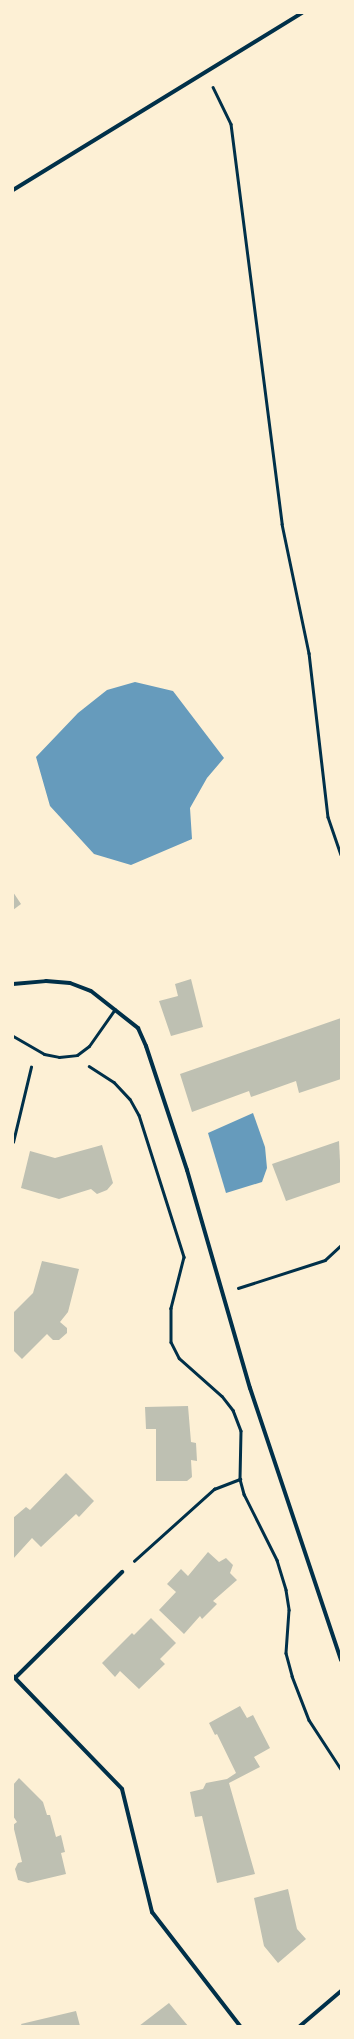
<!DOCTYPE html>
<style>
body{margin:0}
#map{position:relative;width:354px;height:2039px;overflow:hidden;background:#fdf0d5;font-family:"Open Sans",sans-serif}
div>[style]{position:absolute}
.water>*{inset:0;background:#669bbc}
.building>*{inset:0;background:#bec0b2}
.path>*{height:2.5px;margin:-1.25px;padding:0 1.25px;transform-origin:1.25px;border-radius:1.25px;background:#003049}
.service>*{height:3px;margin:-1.5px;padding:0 1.5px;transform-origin:1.5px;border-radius:1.5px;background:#003049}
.minor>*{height:4px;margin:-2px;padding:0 2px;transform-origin:2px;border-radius:2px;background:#003049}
span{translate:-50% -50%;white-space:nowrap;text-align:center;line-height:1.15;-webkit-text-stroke:4px #fdf0d5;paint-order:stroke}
.frame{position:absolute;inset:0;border:14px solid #fdf0d5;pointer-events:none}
</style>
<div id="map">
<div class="water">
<div style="clip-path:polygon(135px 682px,173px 691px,224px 758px,207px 778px,190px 808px,192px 839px,131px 865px,94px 854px,50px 806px,36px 757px,78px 713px,107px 690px)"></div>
<div style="clip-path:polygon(253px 1113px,265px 1147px,267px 1168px,262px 1182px,226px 1193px,208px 1133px)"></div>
</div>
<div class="building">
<div style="clip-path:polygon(13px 892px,21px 904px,13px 910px)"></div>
<div style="clip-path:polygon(191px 979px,203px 1027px,171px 1036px,159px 1001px,178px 996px,175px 984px)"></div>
<div style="clip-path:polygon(341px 1018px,341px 1079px,299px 1093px,296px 1081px,251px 1097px,249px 1091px,192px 1112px,180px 1074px)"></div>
<div style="clip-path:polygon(339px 1141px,341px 1182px,286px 1201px,272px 1164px)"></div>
<div style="clip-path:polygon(102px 1145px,113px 1183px,107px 1190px,97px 1194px,91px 1189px,59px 1199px,21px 1188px,30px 1151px,55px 1158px)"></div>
<div style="clip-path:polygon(42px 1261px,79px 1269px,68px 1312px,60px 1322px,67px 1328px,67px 1333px,59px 1340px,53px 1340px,47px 1334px,22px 1359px,13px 1350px,13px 1313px,33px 1293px)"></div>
<div style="clip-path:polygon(188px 1406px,191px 1442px,196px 1443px,197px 1461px,191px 1460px,192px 1477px,187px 1481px,156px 1481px,156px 1429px,146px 1429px,145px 1407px)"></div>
<div style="clip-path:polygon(66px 1473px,94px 1501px,79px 1517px,76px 1514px,41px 1547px,32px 1538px,13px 1559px,13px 1518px,26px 1507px,30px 1510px)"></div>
<div style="clip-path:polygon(208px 1552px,219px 1562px,226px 1558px,233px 1565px,230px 1573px,237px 1580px,213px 1601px,217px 1604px,202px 1619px,200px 1616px,184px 1634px,159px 1610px,176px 1592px,167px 1584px,181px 1569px,188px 1576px)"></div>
<div style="clip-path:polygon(151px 1618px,176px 1643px,160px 1659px,165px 1664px,139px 1689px,120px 1671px,115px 1677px,102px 1663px,132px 1633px,134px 1635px)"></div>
<div style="clip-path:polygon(240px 1706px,247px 1718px,253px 1715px,270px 1748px,254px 1757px,260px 1767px,229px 1783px,255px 1874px,217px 1883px,202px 1816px,195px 1817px,190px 1792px,203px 1789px,206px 1783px,227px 1779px,236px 1773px,217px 1734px,215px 1735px,209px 1723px)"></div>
<div style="clip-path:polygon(19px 1778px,43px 1802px,47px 1815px,50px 1815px,56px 1837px,61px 1835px,65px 1852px,61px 1853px,66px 1874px,28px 1883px,18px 1880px,15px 1869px,18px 1863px,22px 1862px,13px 1825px,17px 1822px,13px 1816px,13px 1785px)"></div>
<div style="clip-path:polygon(288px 1889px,297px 1929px,306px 1939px,278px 1963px,264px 1946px,254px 1898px)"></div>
<div style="clip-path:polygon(169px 2003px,188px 2026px,139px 2026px)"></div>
<div style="clip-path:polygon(76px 2011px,80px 2026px,22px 2026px,21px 2024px)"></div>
</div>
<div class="path">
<div style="left:213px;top:87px;width:41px;rotate:64.1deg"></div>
<div style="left:231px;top:124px;width:403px;rotate:82.7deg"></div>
<div style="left:282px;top:524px;width:132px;rotate:78.2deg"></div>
<div style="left:309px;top:653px;width:165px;rotate:83.4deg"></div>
<div style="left:328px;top:817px;width:39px;rotate:71deg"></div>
<div style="left:89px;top:1066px;width:30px;rotate:33deg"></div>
<div style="left:114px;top:1082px;width:23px;rotate:47deg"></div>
<div style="left:130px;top:1099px;width:18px;rotate:61deg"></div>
<div style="left:139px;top:1115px;width:149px;rotate:72.4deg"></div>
<div style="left:184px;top:1257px;width:53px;rotate:104.3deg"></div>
<div style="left:171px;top:1308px;width:34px;rotate:90deg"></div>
<div style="left:171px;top:1342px;width:18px;rotate:63deg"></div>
<div style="left:179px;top:1358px;width:57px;rotate:41.5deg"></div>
<div style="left:222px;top:1396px;width:18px;rotate:52deg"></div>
<div style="left:233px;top:1410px;width:22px;rotate:69deg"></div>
<div style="left:241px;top:1431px;width:48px;rotate:91.2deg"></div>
<div style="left:240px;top:1479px;width:16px;rotate:75deg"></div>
<div style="left:244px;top:1494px;width:74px;rotate:63.4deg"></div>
<div style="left:277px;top:1560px;width:31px;rotate:73deg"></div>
<div style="left:286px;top:1590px;width:20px;rotate:81deg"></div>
<div style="left:289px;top:1610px;width:43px;rotate:94deg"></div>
<div style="left:286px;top:1653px;width:24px;rotate:75deg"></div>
<div style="left:292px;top:1676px;width:47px;rotate:68.9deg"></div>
<div style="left:309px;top:1720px;width:59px;rotate:56.9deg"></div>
<div style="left:13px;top:1142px;width:77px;rotate:-76.5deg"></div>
<div style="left:238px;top:1288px;width:91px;rotate:-17.8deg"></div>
<div style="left:325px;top:1260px;width:22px;rotate:-43deg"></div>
<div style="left:134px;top:1561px;width:108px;rotate:-42deg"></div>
<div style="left:214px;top:1489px;width:28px;rotate:-21deg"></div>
</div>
<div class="service">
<div style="left:13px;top:1036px;width:36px;rotate:30deg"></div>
<div style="left:44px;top:1054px;width:15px;rotate:11deg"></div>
<div style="left:59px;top:1057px;width:18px;rotate:-6deg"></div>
<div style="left:77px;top:1055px;width:15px;rotate:-37deg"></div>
<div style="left:89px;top:1046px;width:45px;rotate:-54.9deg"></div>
</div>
<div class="minor">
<div style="left:13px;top:190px;width:339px;rotate:-31.5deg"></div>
<div style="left:13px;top:984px;width:33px;rotate:-5deg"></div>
<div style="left:46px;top:981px;width:24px;rotate:5deg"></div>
<div style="left:70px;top:983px;width:22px;rotate:21deg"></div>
<div style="left:91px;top:991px;width:60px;rotate:38.2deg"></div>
<div style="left:138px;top:1028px;width:20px;rotate:66deg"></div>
<div style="left:146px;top:1046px;width:131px;rotate:71.7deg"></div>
<div style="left:187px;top:1170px;width:227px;rotate:73.9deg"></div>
<div style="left:250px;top:1388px;width:287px;rotate:71.5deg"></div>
<div style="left:13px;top:1676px;width:157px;rotate:46deg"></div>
<div style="left:122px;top:1789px;width:127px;rotate:76.3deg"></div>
<div style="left:152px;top:1912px;width:144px;rotate:52.3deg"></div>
<div style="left:15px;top:1678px;width:151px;rotate:-44.7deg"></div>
<div style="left:300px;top:2026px;width:54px;rotate:-40.5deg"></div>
</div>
<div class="frame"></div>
</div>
